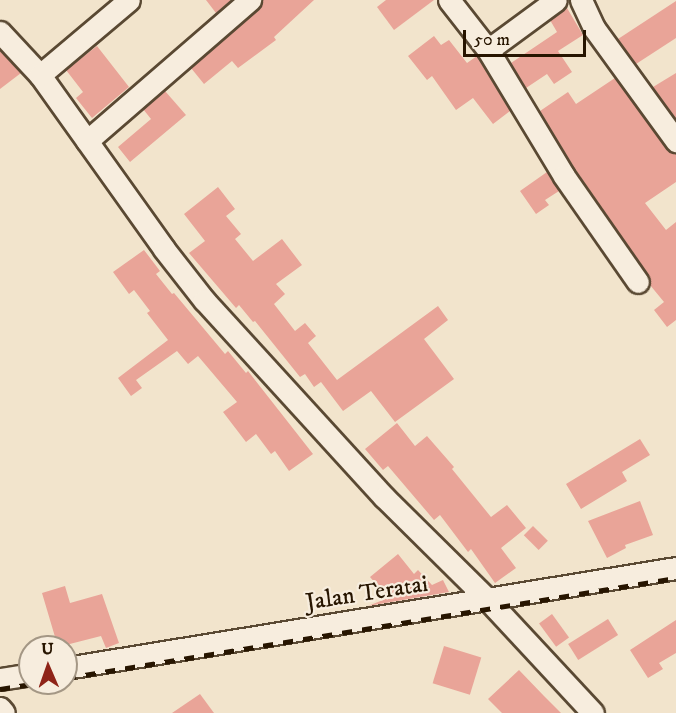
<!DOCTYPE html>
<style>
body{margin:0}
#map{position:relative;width:676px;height:713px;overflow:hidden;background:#f2e4cc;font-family:"IM FELL DW Pica",serif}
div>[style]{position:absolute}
.building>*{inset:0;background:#e9a498;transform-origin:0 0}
.roads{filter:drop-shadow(2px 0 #5a4933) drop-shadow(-2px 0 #5a4933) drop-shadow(0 2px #5a4933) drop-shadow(0 -2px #5a4933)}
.minor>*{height:21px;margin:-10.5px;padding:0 10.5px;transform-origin:10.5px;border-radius:10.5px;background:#f7edde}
.rail>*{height:4.5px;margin-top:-2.25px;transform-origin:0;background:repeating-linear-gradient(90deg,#271500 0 10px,transparent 0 20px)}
span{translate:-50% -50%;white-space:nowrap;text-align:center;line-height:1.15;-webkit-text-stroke:4.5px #f7edde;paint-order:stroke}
.street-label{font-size:24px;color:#271500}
.north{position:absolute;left:18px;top:635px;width:60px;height:60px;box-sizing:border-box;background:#f7edde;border:2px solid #a49785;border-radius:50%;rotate:358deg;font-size:16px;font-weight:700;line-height:24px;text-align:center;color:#271500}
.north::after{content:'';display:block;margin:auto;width:21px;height:27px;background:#8f2418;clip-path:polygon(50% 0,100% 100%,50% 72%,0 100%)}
.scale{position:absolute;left:463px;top:30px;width:123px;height:27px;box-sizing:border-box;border:3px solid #271500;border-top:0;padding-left:8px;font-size:18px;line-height:21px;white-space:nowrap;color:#271500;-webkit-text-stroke:4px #f7edde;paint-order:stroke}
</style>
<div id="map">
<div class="building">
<div style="clip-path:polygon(206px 0,231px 0,216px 13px)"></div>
<div style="clip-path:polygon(262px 0,314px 0,274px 37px,276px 40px,238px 68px,232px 61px,204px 84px,191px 68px,258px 10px)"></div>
<div style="clip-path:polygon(386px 0,434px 0,394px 30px,377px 7px)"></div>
<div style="clip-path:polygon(676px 1px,676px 38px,636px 64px,618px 39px)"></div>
<div style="clip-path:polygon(567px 8px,583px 35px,558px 51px,572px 72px,554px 84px,547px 74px,526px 88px,511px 63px,557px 32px,550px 20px)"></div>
<div style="clip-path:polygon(434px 36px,441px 45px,449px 40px,467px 63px,477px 56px,510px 111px,493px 124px,473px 98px,456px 110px,432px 76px,427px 80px,408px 56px)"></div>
<div style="clip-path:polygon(97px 46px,129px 87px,92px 118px,76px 98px,83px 92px,66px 70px)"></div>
<div style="clip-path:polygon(0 51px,21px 73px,0 89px)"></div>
<div style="clip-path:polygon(676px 73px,676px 119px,653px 87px)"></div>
<div style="clip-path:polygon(615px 78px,666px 148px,676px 154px,676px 182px,645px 203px,666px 230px,676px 222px,676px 320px,667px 327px,654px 310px,664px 302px,650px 285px,648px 275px,575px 169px,540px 111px,568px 92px,576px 104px)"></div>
<div style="clip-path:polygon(165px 91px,186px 115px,130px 162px,118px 147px,151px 119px,143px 109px)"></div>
<div style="clip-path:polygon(547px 172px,559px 191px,545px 200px,549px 205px,536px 214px,520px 191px)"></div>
<div style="clip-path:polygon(218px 187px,235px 209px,226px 216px,241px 234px,235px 239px,253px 261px,282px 239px,302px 265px,276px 284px,285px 294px,274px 304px,295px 331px,305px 323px,316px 336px,308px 343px,337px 380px,438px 306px,448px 320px,424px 339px,454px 379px,395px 422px,371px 391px,343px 411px,321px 382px,314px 387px,305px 374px,300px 377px,255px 321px,253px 322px,239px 305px,236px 308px,189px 253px,205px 241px,184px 214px)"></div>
<div style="clip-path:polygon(144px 250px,160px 271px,156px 274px,172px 294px,174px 293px,225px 354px,228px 351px,246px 373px,248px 371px,313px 454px,289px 471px,275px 451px,271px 454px,256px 434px,246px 442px,223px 412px,237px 402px,198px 356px,188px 364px,177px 351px,136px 380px,142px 388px,131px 396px,118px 378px,168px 340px,147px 313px,150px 311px,134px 290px,129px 294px,113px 272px)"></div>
<div style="clip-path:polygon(397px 423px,415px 446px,427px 436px,454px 467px,452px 469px,491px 517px,507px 505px,526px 528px,501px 548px,516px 568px,495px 583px,471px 549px,468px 552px,440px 515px,434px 520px,388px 466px,383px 470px,365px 449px)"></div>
<div style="clip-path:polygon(640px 439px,650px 455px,622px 472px,627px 481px,581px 509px,566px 484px)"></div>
<div style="clip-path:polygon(640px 501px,653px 535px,625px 545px,626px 548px,607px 558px,588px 521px)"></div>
<div style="left:533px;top:526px;width:21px;height:13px;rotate:45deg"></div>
<div style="clip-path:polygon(398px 554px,414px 574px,418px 570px,432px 585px,443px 580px,449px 592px,368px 606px,388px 598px,370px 577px)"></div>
<div style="clip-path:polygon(65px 586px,70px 603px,102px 594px,119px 643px,106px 648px,101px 636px,58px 647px,42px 593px)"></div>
<div style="left:552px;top:614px;width:29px;height:16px;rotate:54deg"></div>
<div style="left:608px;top:619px;width:19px;height:47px;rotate:58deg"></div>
<div style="clip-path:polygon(676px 620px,676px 653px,659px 663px,663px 669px,648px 678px,630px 650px)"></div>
<div style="left:444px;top:646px;width:39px;height:39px;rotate:17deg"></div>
<div style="clip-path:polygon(519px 670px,544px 696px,561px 713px,502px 713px,488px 699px)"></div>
<div style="clip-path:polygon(200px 694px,214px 713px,172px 713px)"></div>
</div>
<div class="roads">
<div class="minor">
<div style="left:449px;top:0;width:63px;rotate:52deg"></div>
<div style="left:488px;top:50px;width:147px;rotate:58.9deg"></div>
<div style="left:564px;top:176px;width:129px;rotate:55.1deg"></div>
<div style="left:581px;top:0;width:31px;rotate:65deg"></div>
<div style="left:594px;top:28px;width:140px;rotate:54deg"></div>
<div style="left:0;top:32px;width:59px;rotate:47.1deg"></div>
<div style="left:40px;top:75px;width:214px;rotate:54.5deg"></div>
<div style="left:164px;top:249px;width:65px;rotate:51.9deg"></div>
<div style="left:204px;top:300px;width:267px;rotate:47.6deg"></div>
<div style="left:384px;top:497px;width:146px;rotate:44.7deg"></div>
<div style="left:488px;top:600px;width:154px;rotate:47.1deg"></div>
<div style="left:488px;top:50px;width:84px;rotate:-36.3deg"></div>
<div style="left:40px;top:75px;width:116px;rotate:-40.1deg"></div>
<div style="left:87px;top:141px;width:216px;rotate:-40.9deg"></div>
<div style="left:66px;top:668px;width:618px;rotate:-9.31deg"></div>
<div style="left:0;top:679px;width:30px;rotate:-9deg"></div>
<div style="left:0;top:708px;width:6px;rotate:51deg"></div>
</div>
</div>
<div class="rail">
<div style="left:66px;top:678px;width:618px;rotate:-9.31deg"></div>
<div style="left:0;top:689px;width:38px;rotate:-9deg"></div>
</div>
<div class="street-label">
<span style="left:367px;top:594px;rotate:-9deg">Jalan Teratai</span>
</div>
<div class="north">U</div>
<div class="scale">50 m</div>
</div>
